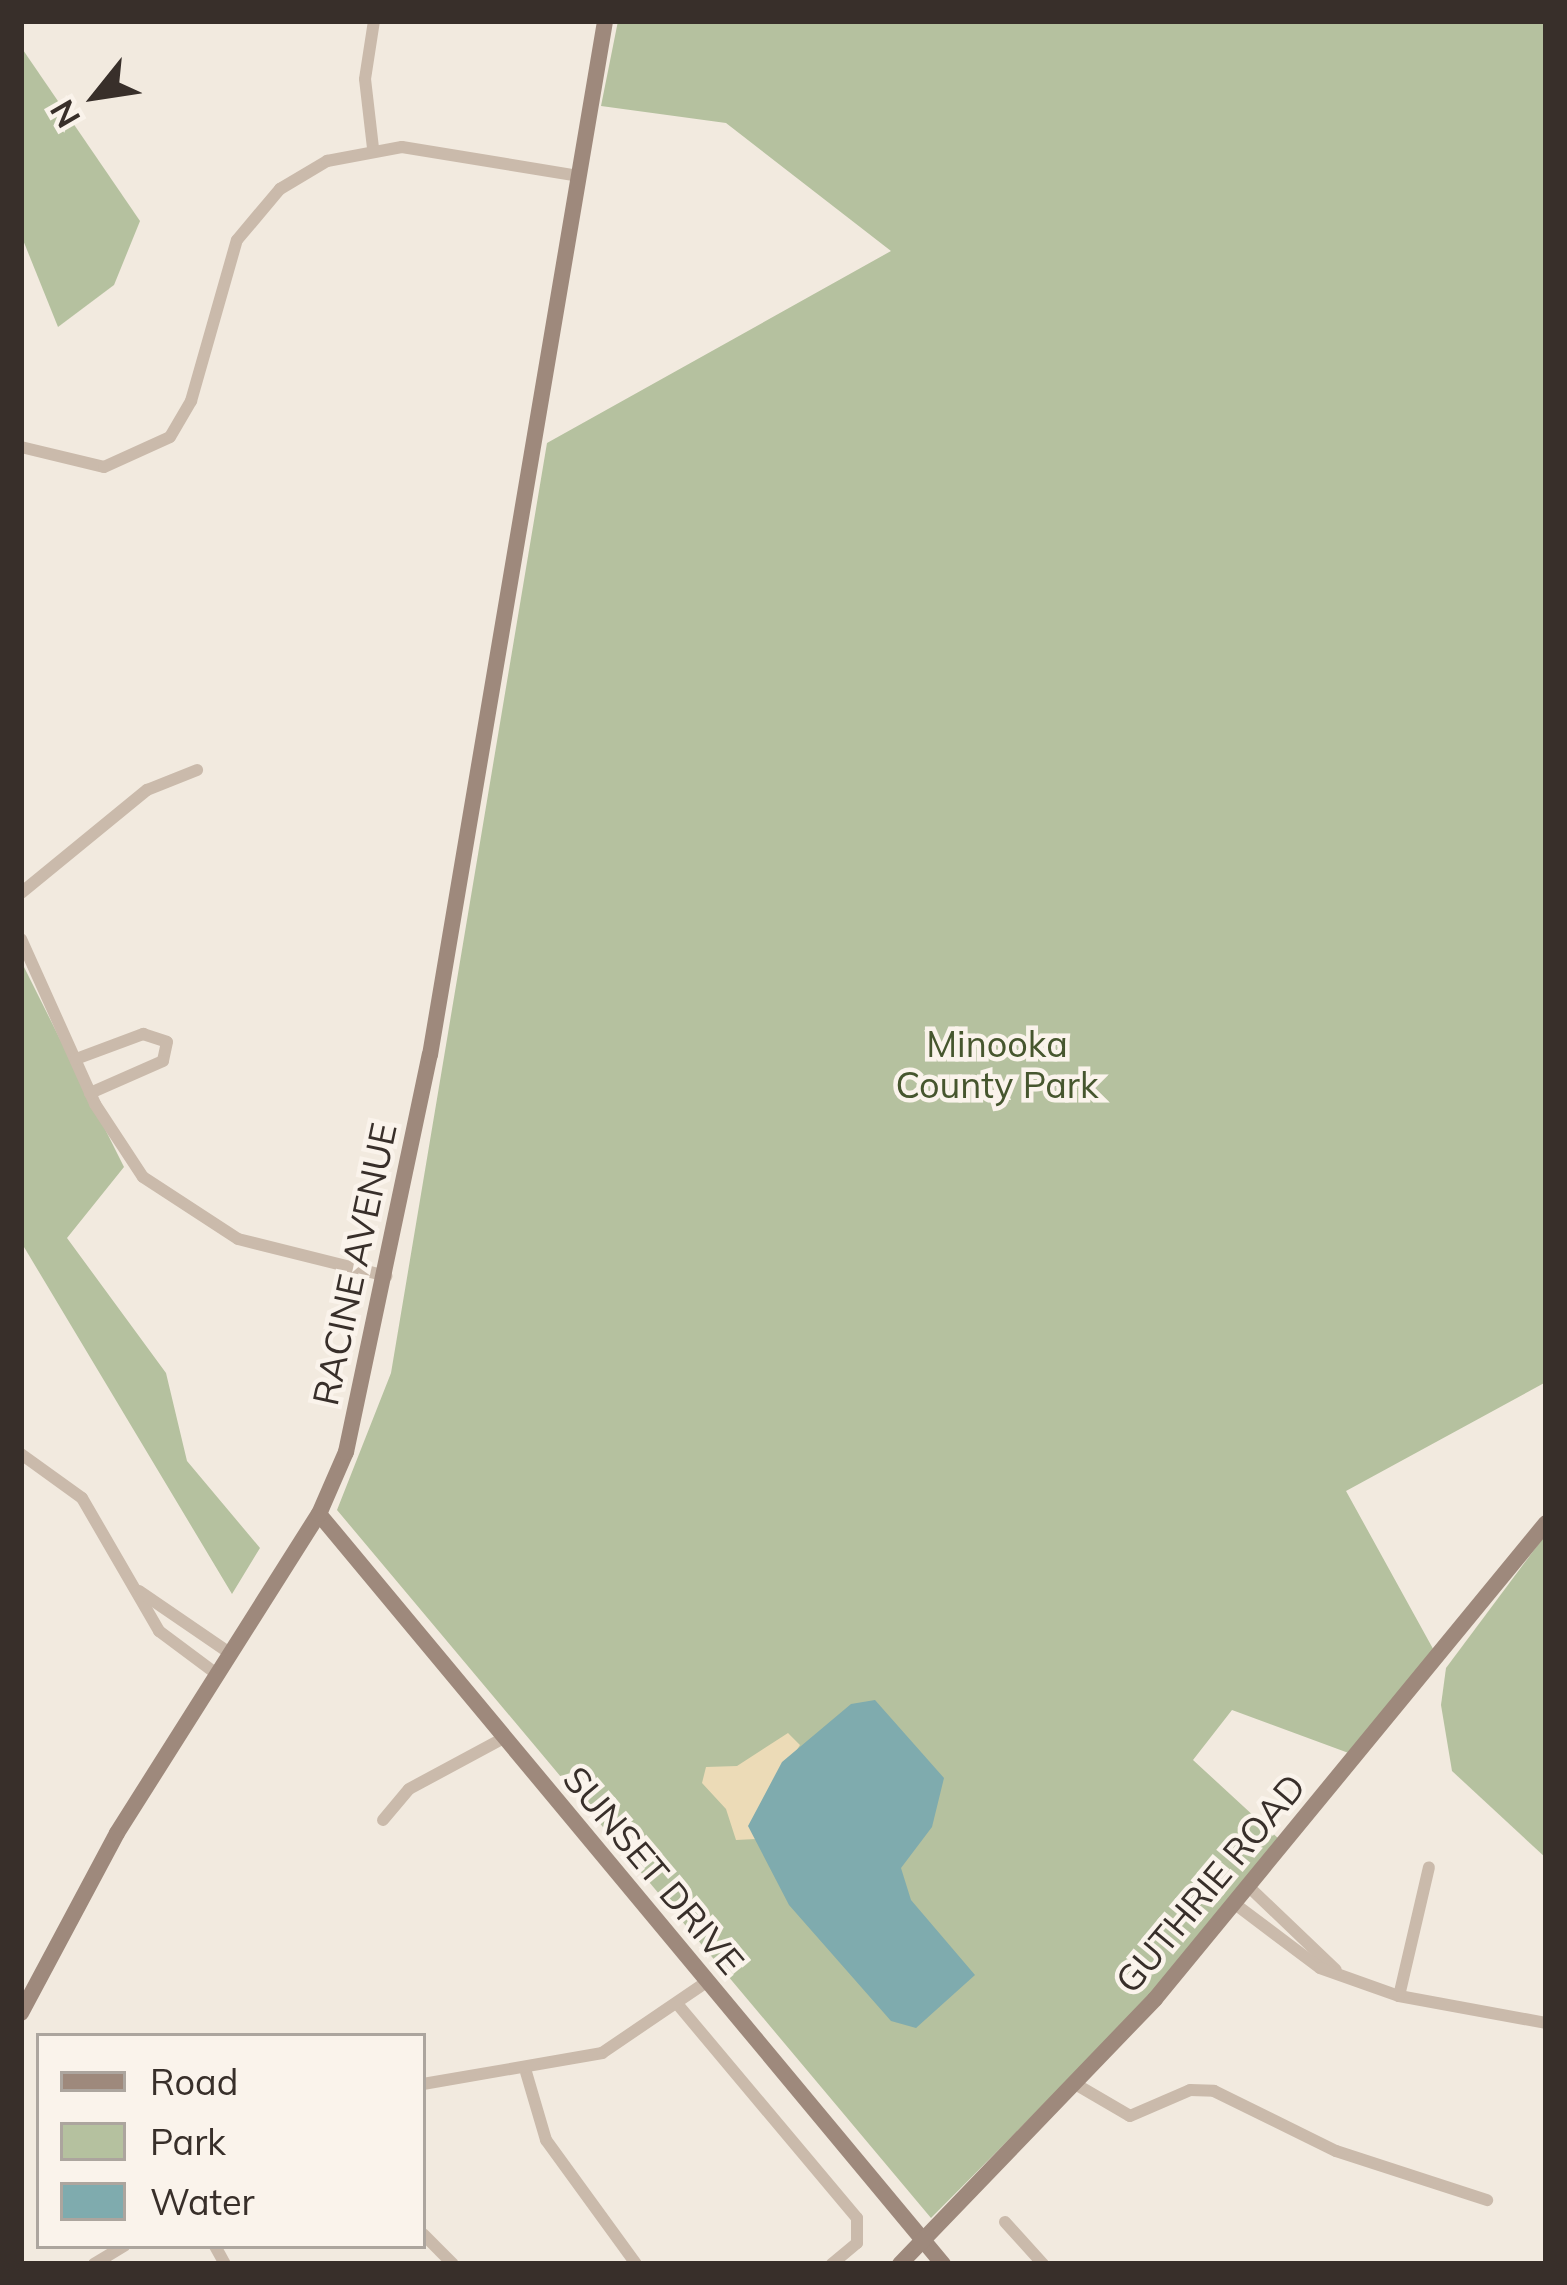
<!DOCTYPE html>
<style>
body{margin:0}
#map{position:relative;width:1567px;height:2285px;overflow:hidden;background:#f2eadf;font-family:Mulish,sans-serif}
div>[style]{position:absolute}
.green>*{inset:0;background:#b5c19f}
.sand>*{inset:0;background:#ecdbb7}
.water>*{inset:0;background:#7fabae}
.street>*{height:12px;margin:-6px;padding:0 6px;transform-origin:6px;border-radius:6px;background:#cabaab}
.secondary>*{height:16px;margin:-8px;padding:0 8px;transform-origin:8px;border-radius:8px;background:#9e897c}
span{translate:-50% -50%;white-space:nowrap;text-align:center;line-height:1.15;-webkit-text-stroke:9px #faf3eb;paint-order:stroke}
.park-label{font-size:36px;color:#46562e}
.street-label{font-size:36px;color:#382f2a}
.frame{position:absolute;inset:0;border:24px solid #382f2a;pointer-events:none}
.legend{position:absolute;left:36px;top:2033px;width:390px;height:216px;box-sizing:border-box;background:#faf3eb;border:3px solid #aca59e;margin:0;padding:15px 21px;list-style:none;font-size:36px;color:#382f2a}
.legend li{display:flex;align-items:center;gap:24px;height:60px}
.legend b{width:60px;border:3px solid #aca59e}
.north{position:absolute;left:36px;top:36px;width:120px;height:120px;-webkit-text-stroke:9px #faf3eb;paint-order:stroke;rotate:240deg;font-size:33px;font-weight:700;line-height:48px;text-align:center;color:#382f2a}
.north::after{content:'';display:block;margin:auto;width:42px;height:54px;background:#382f2a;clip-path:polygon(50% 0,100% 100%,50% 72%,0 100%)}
</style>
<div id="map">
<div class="green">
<div style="clip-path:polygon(618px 21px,1546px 21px,1546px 1382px,1346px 1491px,1437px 1656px,1354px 1755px,1232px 1710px,1193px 1760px,1280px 1840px,1148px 1999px,931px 2218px,337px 1510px,391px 1373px,547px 443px,891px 251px,726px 123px,601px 106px)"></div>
<div style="clip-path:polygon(21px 47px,140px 221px,114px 285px,58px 327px,21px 235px)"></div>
<div style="clip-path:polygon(21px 961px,124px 1167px,67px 1238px,166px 1373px,187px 1461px,260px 1548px,232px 1594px,21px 1242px)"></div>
<div style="clip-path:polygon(1546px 1534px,1546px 1858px,1452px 1771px,1441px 1705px,1446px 1668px)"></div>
</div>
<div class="sand">
<div style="clip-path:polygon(788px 1733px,800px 1745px,749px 1825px,756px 1839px,736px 1840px,726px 1809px,702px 1783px,706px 1767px,737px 1766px)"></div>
</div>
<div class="water">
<div style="clip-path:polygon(875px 1700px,944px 1778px,932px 1827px,901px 1868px,911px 1900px,975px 1975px,916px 2028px,891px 2021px,789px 1905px,748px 1826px,782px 1762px,851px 1704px)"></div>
</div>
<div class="street">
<div style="left:373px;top:148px;width:69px;rotate:-96.6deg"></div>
<div style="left:365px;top:79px;width:59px;rotate:-81.2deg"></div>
<div style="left:21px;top:447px;width:85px;rotate:13.5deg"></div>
<div style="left:104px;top:467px;width:72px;rotate:-24.4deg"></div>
<div style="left:170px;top:437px;width:42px;rotate:-59.7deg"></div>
<div style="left:191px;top:401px;width:167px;rotate:-74.1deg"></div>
<div style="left:237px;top:240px;width:67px;rotate:-49.9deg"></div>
<div style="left:280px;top:189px;width:55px;rotate:-30.8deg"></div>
<div style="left:327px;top:161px;width:76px;rotate:-10.6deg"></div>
<div style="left:402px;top:147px;width:180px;rotate:9.3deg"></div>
<div style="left:21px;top:893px;width:163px;rotate:-39.3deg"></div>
<div style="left:147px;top:790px;width:54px;rotate:-21.8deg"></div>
<div style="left:21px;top:939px;width:181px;rotate:65.8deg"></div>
<div style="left:95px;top:1104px;width:87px;rotate:56.7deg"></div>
<div style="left:143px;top:1177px;width:113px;rotate:33.1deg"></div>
<div style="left:238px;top:1239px;width:153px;rotate:14deg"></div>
<div style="left:76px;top:1059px;width:72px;rotate:-20.5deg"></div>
<div style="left:143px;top:1034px;width:25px;rotate:18deg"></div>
<div style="left:167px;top:1042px;width:19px;rotate:102deg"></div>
<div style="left:163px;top:1061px;width:80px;rotate:156.3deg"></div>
<div style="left:21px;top:1454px;width:75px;rotate:35.8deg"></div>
<div style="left:82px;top:1498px;width:154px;rotate:59.9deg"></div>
<div style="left:159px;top:1631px;width:74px;rotate:36.7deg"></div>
<div style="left:139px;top:1591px;width:112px;rotate:34.4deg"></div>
<div style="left:383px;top:1820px;width:40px;rotate:-50deg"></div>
<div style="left:409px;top:1789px;width:106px;rotate:-28.3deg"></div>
<div style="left:1249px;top:1887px;width:120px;rotate:43.7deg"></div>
<div style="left:1235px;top:1904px;width:106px;rotate:37deg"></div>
<div style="left:1320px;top:1968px;width:84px;rotate:19.5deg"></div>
<div style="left:1399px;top:1996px;width:149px;rotate:10.4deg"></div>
<div style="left:1399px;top:1996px;width:132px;rotate:-76.9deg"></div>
<div style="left:679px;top:2006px;width:277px;rotate:50deg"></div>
<div style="left:857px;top:2218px;width:25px;rotate:90deg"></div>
<div style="left:857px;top:2243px;width:33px;rotate:140deg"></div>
<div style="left:526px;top:2072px;width:71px;rotate:73.6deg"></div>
<div style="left:546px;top:2140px;width:153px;rotate:54deg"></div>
<div style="left:423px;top:2084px;width:182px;rotate:-9.8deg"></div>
<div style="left:602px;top:2053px;width:125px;rotate:-34.2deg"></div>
<div style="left:1077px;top:2085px;width:61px;rotate:30.3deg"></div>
<div style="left:1130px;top:2116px;width:65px;rotate:-23.4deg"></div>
<div style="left:1190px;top:2090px;width:24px;rotate:2deg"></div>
<div style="left:1214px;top:2091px;width:136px;rotate:26.2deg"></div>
<div style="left:1336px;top:2151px;width:159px;rotate:18deg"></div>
<div style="left:1005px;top:2222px;width:57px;rotate:47.9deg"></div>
<div style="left:423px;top:2234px;width:42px;rotate:45deg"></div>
<div style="left:215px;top:2246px;width:21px;rotate:61deg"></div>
<div style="left:94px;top:2264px;width:35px;rotate:-31deg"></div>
</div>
<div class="secondary">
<div style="left:319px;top:1514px;width:976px;rotate:50.24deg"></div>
<div style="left:21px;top:2013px;width:204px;rotate:-61.9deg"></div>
<div style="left:117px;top:1833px;width:378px;rotate:-57.7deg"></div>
<div style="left:319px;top:1514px;width:68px;rotate:-66.5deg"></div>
<div style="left:346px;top:1452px;width:406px;rotate:-78.1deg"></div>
<div style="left:430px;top:1055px;width:1049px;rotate:-80.39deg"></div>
<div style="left:900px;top:2264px;width:368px;rotate:-46.1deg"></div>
<div style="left:1155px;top:1999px;width:616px;rotate:-50.6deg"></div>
</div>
<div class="park-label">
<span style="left:997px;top:1064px">Minooka<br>County Park</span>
</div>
<div class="street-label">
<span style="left:354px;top:1264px;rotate:-78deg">RACINE AVENUE</span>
<span style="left:654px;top:1870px;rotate:50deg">SUNSET DRIVE</span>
<span style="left:1210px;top:1883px;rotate:-50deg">GUTHRIE ROAD</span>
</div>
<div class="frame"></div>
<ul class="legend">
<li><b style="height:15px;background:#9e897c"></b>Road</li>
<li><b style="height:33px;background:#b5c19f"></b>Park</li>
<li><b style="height:33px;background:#7fabae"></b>Water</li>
</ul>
<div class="north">N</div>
</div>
